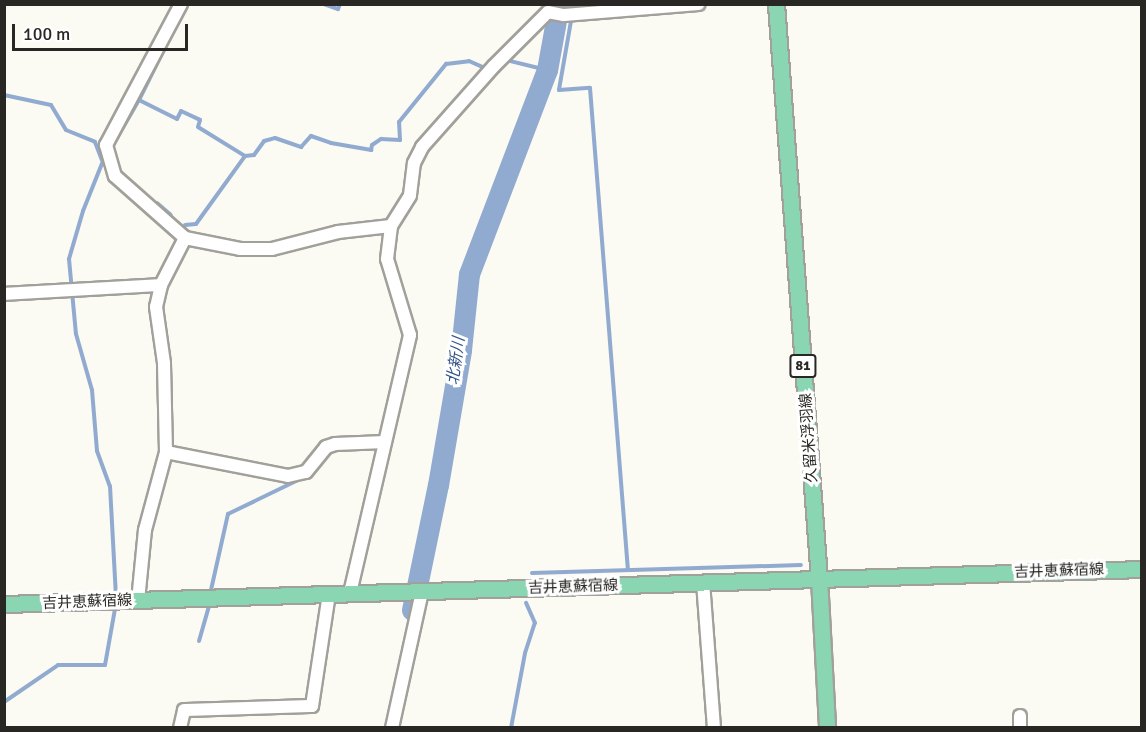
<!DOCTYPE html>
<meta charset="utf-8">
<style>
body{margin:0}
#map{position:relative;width:1146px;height:732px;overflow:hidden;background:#fbfaf3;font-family:Signika,"Noto Sans JP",sans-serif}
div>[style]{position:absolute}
.stream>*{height:4px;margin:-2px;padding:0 2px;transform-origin:2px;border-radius:2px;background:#91aad0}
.river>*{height:21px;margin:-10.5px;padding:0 10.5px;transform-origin:10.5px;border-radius:10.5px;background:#91aad0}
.roads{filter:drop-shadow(2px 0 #a2a09a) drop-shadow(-2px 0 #a2a09a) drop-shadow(0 2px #a2a09a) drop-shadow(0 -2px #a2a09a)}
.minor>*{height:12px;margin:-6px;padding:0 6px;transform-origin:6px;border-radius:6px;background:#fff}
.major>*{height:15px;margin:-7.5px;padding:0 7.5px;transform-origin:7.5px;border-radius:7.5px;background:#8bd6b2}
span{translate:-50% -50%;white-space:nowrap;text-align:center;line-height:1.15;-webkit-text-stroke:6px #fff;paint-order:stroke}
.shield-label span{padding:2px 4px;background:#fff;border:2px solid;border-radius:4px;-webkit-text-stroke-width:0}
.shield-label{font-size:14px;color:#282724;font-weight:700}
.street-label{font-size:15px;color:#282724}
.water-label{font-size:16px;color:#335486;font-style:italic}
.frame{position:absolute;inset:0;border:6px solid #282724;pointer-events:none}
.scale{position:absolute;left:12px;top:24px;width:176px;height:27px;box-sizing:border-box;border:3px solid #282724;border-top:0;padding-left:8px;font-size:18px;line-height:21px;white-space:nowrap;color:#282724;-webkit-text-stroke:4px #fff;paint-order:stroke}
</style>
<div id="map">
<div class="stream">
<div style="left:324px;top:4px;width:15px;rotate:20deg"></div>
<div style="left:338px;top:9px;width:5px;rotate:-68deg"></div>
<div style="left:557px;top:20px;width:1px;rotate:90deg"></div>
<div style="left:571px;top:21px;width:70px;rotate:99.9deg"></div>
<div style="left:559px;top:90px;width:31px;rotate:-4deg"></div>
<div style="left:590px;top:88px;width:483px;rotate:85.5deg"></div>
<div style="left:506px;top:60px;width:42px;rotate:13.7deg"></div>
<div style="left:4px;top:95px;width:48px;rotate:12deg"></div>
<div style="left:51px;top:105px;width:29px;rotate:59deg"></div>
<div style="left:66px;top:130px;width:31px;rotate:22deg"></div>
<div style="left:95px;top:142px;width:19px;rotate:69deg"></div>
<div style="left:139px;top:100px;width:42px;rotate:26.6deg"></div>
<div style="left:177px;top:119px;width:9px;rotate:-63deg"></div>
<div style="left:181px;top:111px;width:21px;rotate:25deg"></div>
<div style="left:200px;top:120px;width:7px;rotate:106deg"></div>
<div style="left:198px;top:127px;width:55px;rotate:31.7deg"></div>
<div style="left:245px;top:156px;width:9px;rotate:-6deg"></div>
<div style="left:254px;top:155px;width:17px;rotate:-54deg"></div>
<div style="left:264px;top:141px;width:11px;rotate:-15deg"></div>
<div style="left:275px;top:138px;width:28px;rotate:19deg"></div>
<div style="left:301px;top:147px;width:15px;rotate:-48deg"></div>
<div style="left:311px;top:136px;width:21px;rotate:19deg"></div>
<div style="left:331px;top:143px;width:41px;rotate:9.9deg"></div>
<div style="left:371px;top:150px;width:5px;rotate:-79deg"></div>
<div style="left:372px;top:145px;width:11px;rotate:-34deg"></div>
<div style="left:381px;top:139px;width:19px;rotate:3deg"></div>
<div style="left:400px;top:140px;width:18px;rotate:-93deg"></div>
<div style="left:399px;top:122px;width:75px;rotate:-51deg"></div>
<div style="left:446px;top:64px;width:23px;rotate:-7deg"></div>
<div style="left:469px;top:61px;width:20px;rotate:24deg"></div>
<div style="left:110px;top:150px;width:58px;rotate:-59.9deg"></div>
<div style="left:139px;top:100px;width:99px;rotate:-63.7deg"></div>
<div style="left:105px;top:156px;width:59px;rotate:111.8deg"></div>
<div style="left:83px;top:211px;width:50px;rotate:106.3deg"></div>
<div style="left:69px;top:259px;width:75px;rotate:84.7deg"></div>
<div style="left:76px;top:334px;width:58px;rotate:74.1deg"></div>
<div style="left:92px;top:390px;width:61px;rotate:85.3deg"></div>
<div style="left:97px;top:451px;width:37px;rotate:70deg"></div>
<div style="left:110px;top:486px;width:110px;rotate:86.9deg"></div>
<div style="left:157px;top:203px;width:18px;rotate:41deg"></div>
<div style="left:185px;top:225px;width:11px;rotate:-5deg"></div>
<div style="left:196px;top:224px;width:84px;rotate:-54.2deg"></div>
<div style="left:532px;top:573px;width:269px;rotate:-1.7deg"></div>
<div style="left:211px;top:590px;width:78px;rotate:-77.4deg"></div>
<div style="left:228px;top:514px;width:82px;rotate:-25.9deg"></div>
<div style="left:199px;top:641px;width:36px;rotate:-74deg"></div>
<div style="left:4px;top:702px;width:65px;rotate:-34.4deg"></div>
<div style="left:58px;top:665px;width:47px"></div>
<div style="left:105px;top:665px;width:63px;rotate:-79.9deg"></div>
<div style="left:511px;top:728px;width:76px;rotate:-79.4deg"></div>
<div style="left:525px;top:653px;width:32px;rotate:-72deg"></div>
<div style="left:535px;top:623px;width:22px;rotate:-114deg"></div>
</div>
<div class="river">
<div style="left:412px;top:610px;width:128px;rotate:-78.3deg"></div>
<div style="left:438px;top:485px;width:137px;rotate:-80.3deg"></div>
<div style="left:461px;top:350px;width:76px;rotate:-84deg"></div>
<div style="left:469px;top:274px;width:218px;rotate:-69.1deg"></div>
<div style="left:547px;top:70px;width:67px;rotate:-79.7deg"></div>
</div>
<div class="roads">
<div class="minor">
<div style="left:181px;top:4px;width:160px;rotate:118deg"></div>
<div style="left:106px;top:145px;width:32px;rotate:74deg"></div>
<div style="left:115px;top:176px;width:94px;rotate:41.5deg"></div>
<div style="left:185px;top:238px;width:56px;rotate:11.3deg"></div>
<div style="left:240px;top:249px;width:32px"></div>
<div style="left:272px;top:249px;width:68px;rotate:-14.4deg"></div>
<div style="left:338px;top:232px;width:53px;rotate:-6.5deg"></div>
<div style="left:4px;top:294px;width:157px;rotate:-3.3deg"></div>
<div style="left:166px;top:452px;width:124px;rotate:11.1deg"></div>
<div style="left:288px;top:476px;width:18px;rotate:-13deg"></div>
<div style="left:306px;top:472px;width:32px;rotate:-51deg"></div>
<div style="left:326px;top:447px;width:9px;rotate:-18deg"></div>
<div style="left:335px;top:444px;width:50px;rotate:-2.3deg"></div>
<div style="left:703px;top:582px;width:146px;rotate:85.7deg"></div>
<div style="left:350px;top:593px;width:265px;rotate:-76.9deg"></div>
<div style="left:410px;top:335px;width:79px;rotate:-106.8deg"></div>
<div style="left:387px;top:259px;width:33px;rotate:-83deg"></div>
<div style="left:391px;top:226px;width:36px;rotate:-58deg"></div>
<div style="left:410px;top:195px;width:32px;rotate:-83deg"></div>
<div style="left:414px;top:163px;width:18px;rotate:-63deg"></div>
<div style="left:422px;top:147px;width:108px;rotate:-48.4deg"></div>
<div style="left:494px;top:66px;width:76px;rotate:-45deg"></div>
<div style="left:548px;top:12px;width:16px;rotate:11deg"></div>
<div style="left:564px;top:15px;width:135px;rotate:-4.7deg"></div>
<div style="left:138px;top:601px;width:71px;rotate:-84.4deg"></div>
<div style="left:145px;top:530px;width:81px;rotate:-74.9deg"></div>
<div style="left:166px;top:452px;width:89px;rotate:-91.3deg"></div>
<div style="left:164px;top:363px;width:57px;rotate:-98.1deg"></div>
<div style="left:156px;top:307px;width:23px;rotate:-77deg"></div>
<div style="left:161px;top:285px;width:53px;rotate:-62.9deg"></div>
<div style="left:1020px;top:716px;width:12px;rotate:90deg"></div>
<div style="left:180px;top:728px;width:18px;rotate:-77deg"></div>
<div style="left:184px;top:710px;width:128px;rotate:-1.8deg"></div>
<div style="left:312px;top:706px;width:114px;rotate:-81.4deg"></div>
<div style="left:392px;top:728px;width:139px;rotate:-77.6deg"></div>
</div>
<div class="major">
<div style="left:776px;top:4px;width:576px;rotate:85.72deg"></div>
<div style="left:819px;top:578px;width:150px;rotate:86.9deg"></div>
<div style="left:4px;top:604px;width:1139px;rotate:-1.76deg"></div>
</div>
</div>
<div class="shield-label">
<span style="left:803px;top:366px">81</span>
</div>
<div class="street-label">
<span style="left:809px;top:438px;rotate:-94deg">久留米浮羽線</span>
<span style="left:1059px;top:571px;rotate:-2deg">吉井恵蘇宿線</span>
<span style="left:573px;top:587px;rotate:-2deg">吉井恵蘇宿線</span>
<span style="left:87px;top:602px;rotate:-2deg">吉井恵蘇宿線</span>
</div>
<div class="water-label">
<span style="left:456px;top:361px;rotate:-82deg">北新川</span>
</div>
<div class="frame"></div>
<div class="scale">100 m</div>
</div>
